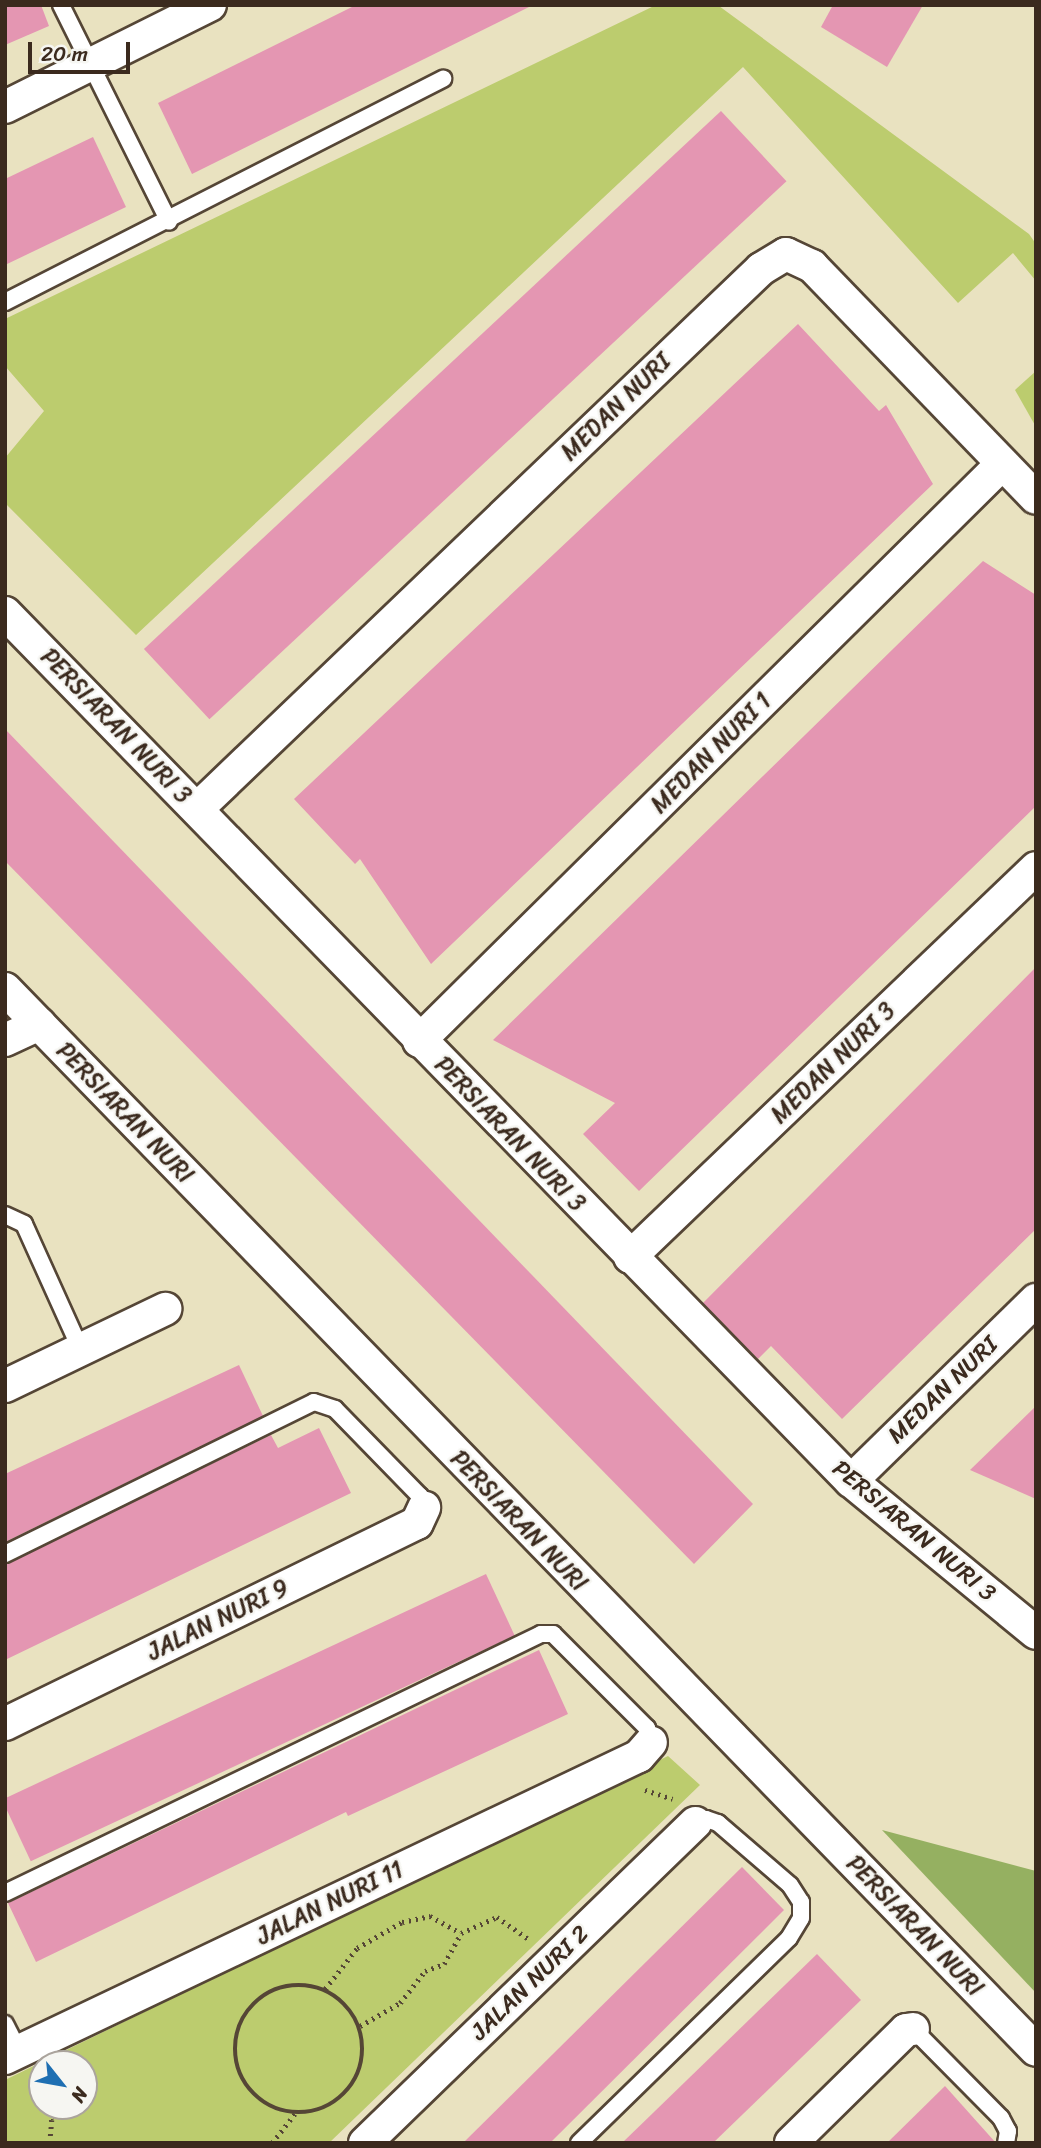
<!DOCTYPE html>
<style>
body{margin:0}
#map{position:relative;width:1041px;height:2148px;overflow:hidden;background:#e9e2c0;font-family:Sriracha,sans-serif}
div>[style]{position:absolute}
.green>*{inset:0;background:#bccc6e}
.forest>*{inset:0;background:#95b061}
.building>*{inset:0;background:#e496b2;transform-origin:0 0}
.path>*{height:4.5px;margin-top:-2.25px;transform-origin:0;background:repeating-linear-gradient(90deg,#554636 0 2px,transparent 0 7px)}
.path>.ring{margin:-2.25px;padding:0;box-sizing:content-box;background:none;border:4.5px solid #554636;border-radius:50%}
.roads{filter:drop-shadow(2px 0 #554636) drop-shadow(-2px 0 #554636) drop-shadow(0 2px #554636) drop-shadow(0 -2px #554636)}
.lane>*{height:16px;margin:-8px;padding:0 8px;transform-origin:8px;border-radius:8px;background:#fff}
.street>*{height:32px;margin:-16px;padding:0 16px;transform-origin:16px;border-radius:16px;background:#fff}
span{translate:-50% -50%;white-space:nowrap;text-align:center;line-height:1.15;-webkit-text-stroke:5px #f6f6f2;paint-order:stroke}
.street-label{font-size:24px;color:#3b2a1e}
.frame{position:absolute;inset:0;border:7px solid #3b2a1e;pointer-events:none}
.north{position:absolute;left:28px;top:2050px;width:70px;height:70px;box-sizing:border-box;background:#f6f6f2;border:2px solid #aba49d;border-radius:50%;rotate:121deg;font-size:19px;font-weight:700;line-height:28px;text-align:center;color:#3b2a1e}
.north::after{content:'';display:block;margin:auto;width:24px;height:32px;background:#1f6fb2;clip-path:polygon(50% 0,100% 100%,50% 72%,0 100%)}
.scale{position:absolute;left:28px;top:42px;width:102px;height:32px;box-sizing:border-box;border:4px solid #3b2a1e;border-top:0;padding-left:9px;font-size:21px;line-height:24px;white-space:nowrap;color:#3b2a1e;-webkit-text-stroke:5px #f6f6f2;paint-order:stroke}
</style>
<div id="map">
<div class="green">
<div style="clip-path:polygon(656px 5px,719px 6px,1029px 234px,1036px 244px,1036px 281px,1013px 253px,958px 303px,743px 67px,136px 635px,5px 503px,5px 458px,44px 411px,5px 366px,5px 319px)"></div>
<div style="clip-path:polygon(1036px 371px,1036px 427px,1015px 390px)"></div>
<div style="clip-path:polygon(evenodd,668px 1756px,700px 1785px,329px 2143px,5px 2143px,5px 2080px,668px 1756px,42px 2064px,84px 2064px,84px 2106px,42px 2106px,42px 2064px)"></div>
</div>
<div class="forest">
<div style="clip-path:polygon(882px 1830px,1036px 1871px,1036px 1993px)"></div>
</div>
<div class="building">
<div style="clip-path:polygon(5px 5px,41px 5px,49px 26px,5px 45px)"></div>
<div style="clip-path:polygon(356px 5px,533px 5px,192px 174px,158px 103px)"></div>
<div style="clip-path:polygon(833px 5px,923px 5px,887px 67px,821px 27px)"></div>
<div style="left:721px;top:111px;width:96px;height:789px;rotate:47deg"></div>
<div style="clip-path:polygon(93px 137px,126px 207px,5px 265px,5px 179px)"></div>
<div style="clip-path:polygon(798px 324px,879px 411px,886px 405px,933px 484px,431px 964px,360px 859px,355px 864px,294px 799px)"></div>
<div style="clip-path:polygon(983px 561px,1036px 595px,1036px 806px,639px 1191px,583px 1134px,615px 1103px,493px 1040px)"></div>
<div style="clip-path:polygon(5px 729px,753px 1504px,694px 1564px,5px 861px)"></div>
<div style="clip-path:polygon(1036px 967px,1036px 1229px,842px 1419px,771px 1346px,758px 1359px,703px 1303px)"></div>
<div style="clip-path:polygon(239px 1365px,263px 1416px,5px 1542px,5px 1474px)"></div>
<div style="clip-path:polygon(1036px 1406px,1036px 1499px,970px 1470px)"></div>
<div style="clip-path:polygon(319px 1428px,351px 1493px,5px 1660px,5px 1564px,271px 1435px,278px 1448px)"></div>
<div style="left:486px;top:1574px;width:68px;height:534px;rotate:65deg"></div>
<div style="clip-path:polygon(539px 1650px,568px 1714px,348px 1816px,346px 1812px,36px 1962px,8px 1903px)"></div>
<div style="clip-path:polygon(742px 1867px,784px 1910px,550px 2143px,463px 2143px)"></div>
<div style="clip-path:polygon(817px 1954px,861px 2000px,713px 2143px,622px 2143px)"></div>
<div style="clip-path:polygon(945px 2086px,996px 2143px,887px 2143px)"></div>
</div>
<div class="path">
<div style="left:645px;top:1790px;width:29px;rotate:18deg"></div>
<div class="ring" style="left:235px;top:1985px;width:123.5px;height:123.5px"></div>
<div style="left:325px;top:1989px;width:52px;rotate:-52deg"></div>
<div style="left:357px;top:1948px;width:52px;rotate:-30deg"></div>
<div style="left:402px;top:1922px;width:29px;rotate:-12deg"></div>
<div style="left:430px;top:1916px;width:35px;rotate:29deg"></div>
<div style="left:461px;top:1933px;width:39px;rotate:-24deg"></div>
<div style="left:497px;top:1917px;width:39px;rotate:35deg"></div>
<div style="left:360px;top:2026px;width:46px;rotate:-29.9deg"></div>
<div style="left:400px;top:2003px;width:41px;rotate:-52deg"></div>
<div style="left:425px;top:1971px;width:20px;rotate:-20deg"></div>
<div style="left:444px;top:1964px;width:35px;rotate:-61deg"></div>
<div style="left:36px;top:2080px;width:16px;rotate:68deg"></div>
<div style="left:46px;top:2106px;width:15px;rotate:67deg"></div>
<div style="left:52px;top:2120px;width:23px;rotate:95deg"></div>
<div style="left:272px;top:2143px;width:37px;rotate:-52deg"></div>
</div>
<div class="roads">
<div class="lane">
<div style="left:61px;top:5px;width:242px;rotate:63.5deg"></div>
<div style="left:5px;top:302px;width:492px;rotate:-27deg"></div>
<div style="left:5px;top:1215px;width:21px;rotate:25deg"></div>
<div style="left:24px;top:1224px;width:138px;rotate:65.7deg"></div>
<div style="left:5px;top:1554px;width:344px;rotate:-26.2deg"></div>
<div style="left:314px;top:1402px;width:22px;rotate:18deg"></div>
<div style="left:335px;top:1409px;width:122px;rotate:45.7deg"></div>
<div style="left:420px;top:1496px;width:13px;rotate:72deg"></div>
<div style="left:5px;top:1893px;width:595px;rotate:-25.79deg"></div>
<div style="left:541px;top:1634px;width:12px"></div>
<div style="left:553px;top:1634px;width:133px;rotate:45deg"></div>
<div style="left:647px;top:1728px;width:15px;rotate:74deg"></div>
<div style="left:5px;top:2024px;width:31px;rotate:63deg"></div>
<div style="left:913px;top:2029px;width:125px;rotate:45.3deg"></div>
<div style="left:1001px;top:2118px;width:15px;rotate:62deg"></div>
<div style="left:1008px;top:2131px;width:12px;rotate:99deg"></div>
<div style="left:579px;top:2143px;width:293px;rotate:-44.3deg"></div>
<div style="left:789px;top:1938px;width:23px;rotate:-59deg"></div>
<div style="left:801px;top:1918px;width:16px;rotate:-90deg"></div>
<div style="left:801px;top:1902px;width:20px;rotate:-123deg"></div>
<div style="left:790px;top:1885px;width:95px;rotate:-139.3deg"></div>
<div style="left:718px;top:1823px;width:13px;rotate:-162deg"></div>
<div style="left:706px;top:1819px;width:12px;rotate:160deg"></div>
</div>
<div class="street">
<div style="left:5px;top:107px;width:229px;rotate:-26.5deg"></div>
<div style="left:5px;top:613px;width:1212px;rotate:45.74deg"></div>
<div style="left:851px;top:1481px;width:239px;rotate:39.4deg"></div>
<div style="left:197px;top:809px;width:781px;rotate:-43.75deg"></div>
<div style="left:761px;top:269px;width:29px;rotate:-31deg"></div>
<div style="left:786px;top:254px;width:29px;rotate:25deg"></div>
<div style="left:812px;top:266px;width:322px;rotate:46deg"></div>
<div style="left:5px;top:989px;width:1479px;rotate:45.82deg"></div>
<div style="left:5px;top:1040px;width:38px;rotate:-25deg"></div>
<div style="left:419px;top:1041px;width:820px;rotate:-44.7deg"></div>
<div style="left:630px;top:1257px;width:562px;rotate:-43.77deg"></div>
<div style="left:5px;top:1386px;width:178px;rotate:-25.7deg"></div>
<div style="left:851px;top:1481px;width:259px;rotate:-44.4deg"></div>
<div style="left:5px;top:1724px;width:458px;rotate:-26deg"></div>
<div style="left:417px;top:1523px;width:17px;rotate:-65deg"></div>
<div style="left:5px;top:2058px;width:702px;rotate:-25.47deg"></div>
<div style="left:639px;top:1756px;width:18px;rotate:-49deg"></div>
<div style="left:365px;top:2143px;width:460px;rotate:-44.1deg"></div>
<div style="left:791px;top:2143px;width:161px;rotate:-44.5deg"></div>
<div style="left:906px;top:2030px;width:7px;rotate:-8deg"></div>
</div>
</div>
<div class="street-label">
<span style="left:616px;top:407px;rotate:-44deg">MEDAN NURI</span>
<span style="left:116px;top:726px;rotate:46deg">PERSIARAN NURI 3</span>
<span style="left:711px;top:753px;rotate:-45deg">MEDAN NURI 1</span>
<span style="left:833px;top:1063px;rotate:-44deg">MEDAN NURI 3</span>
<span style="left:125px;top:1113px;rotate:46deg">PERSIARAN NURI</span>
<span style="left:510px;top:1134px;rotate:46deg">PERSIARAN NURI 3</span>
<span style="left:943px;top:1390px;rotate:-44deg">MEDAN NURI</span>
<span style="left:519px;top:1521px;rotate:46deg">PERSIARAN NURI</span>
<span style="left:914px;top:1531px;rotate:40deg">PERSIARAN NURI 3</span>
<span style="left:218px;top:1620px;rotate:-26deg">JALAN NURI 9</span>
<span style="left:330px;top:1903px;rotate:-26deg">JALAN NURI 11</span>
<span style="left:915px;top:1926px;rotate:46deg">PERSIARAN NURI</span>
<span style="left:530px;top:1983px;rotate:-44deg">JALAN NURI 2</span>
</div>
<div class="frame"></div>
<div class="north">N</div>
<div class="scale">20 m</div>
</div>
